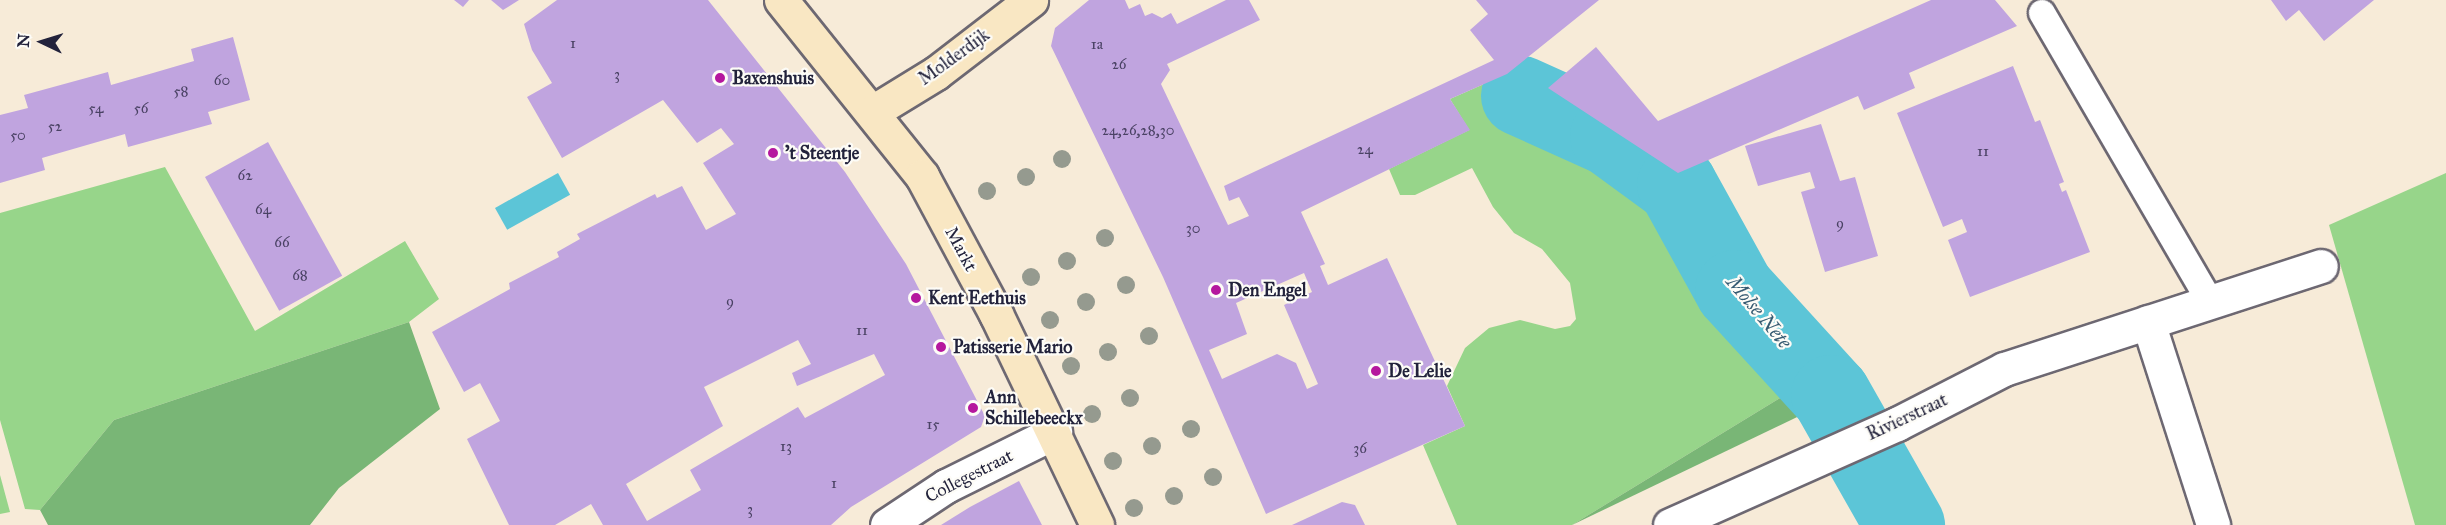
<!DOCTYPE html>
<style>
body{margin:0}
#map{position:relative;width:2446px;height:525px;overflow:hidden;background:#f7ebd8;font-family:"IM FELL Great Primer",serif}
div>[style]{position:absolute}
.green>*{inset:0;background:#97d58a}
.forest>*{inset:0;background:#79b676}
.water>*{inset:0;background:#5cc5d7;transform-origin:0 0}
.river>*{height:80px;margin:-40px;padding:0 40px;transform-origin:40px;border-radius:40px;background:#5cc5d7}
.building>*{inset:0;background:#c0a4df;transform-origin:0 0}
.roads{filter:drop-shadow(2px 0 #6d6872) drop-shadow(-2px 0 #6d6872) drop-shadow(0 2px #6d6872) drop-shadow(0 -2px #6d6872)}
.lane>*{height:26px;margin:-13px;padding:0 13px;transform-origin:13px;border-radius:13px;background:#fff}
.street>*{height:33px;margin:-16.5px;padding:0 16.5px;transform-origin:16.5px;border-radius:16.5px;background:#fff}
.secondary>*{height:33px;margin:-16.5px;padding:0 16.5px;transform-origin:16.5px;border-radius:16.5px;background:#f9e7c3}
.trees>*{width:18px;height:18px;margin:-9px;border-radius:50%;background:#959a8f}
.dots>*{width:16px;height:16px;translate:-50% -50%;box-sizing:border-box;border:3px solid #fdfcf7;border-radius:50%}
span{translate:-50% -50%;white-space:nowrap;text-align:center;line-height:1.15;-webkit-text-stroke:4.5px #fdfcf7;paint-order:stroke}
.number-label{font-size:15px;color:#4a4264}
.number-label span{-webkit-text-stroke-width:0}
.street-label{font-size:18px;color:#22223b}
.poi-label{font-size:18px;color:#22223b;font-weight:700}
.left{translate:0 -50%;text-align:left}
.water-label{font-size:20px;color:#365b72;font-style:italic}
.north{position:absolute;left:12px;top:12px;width:60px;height:60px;-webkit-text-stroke:4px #fdfcf7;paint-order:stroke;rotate:274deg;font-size:16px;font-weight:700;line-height:24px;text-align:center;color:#22223b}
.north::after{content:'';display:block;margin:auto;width:21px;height:27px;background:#22223b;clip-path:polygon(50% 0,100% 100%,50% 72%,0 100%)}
</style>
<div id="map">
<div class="green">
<div style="clip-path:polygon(1493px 80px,1524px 113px,1599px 145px,1665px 191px,1721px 285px,1759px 337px,1803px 384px,1572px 525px,1457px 525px,1423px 445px,1465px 426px,1447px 386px,1465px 348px,1489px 328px,1520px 320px,1555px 329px,1570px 326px,1576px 319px,1570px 283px,1542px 249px,1514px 233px,1493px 207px,1472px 168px,1415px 195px,1400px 195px,1389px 169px,1469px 130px,1450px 99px)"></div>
<div style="clip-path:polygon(165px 167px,255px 331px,405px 241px,439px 299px,409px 322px,114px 420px,40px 510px,25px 509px,0 420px,0 213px)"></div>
<div style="clip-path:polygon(2446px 173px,2446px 525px,2415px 525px,2329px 225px)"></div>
<div style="clip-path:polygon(0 475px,10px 512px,0 514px)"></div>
</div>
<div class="forest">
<div style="clip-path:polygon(409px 322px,440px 409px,339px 488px,310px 525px,48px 525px,40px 510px,114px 420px)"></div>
<div style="clip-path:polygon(1803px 384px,1818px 407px,1572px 525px)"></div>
</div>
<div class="water">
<div style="left:558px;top:173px;width:25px;height:72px;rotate:61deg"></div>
</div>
<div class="river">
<div style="left:1521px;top:96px;width:98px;rotate:24.2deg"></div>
<div style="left:1610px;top:136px;width:83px;rotate:36.2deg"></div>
<div style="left:1677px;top:185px;width:120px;rotate:61.1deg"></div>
<div style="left:1735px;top:290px;width:142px;rotate:47.6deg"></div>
<div style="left:1831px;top:395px;width:150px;rotate:60.4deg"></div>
</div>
<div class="building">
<div style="clip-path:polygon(454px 0,469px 0,463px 7px)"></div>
<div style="clip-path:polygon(491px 0,519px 0,503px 10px)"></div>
<div style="clip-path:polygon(evenodd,557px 0,708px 0,845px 172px,906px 264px,985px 416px,981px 427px,851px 507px,831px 525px,603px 525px,591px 504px,555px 525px,509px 525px,467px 439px,500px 421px,480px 383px,464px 392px,432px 332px,510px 289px,509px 283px,559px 257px,557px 252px,580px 239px,577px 234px,655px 194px,657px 198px,682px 186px,706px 230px,736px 214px,703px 163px,734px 144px,721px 128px,697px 143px,663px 100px,562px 158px,527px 97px,552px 83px,532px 50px,524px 24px,557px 0,798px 340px,811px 364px,792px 373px,797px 386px,874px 354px,885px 375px,805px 418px,798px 407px,690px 470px,701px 490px,647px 521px,626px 484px,723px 426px,704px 387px,798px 340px)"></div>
<div style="clip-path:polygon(evenodd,1089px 0,1125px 0,1129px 9px,1140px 4px,1145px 16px,1152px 13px,1162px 18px,1171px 13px,1177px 24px,1226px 0,1249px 0,1260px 20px,1167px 64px,1170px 70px,1161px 84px,1228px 225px,1249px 216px,1239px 197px,1229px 201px,1224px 186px,1494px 60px,1470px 30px,1488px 14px,1476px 0,1599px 0,1507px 74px,1450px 99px,1470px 130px,1301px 212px,1325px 264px,1320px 266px,1328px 285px,1387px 258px,1465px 426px,1266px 514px,1163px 277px,1051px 46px,1055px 28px,1089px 0,1304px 273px,1312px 292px,1284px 305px,1318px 384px,1307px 389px,1296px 363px,1277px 354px,1222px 379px,1209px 350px,1247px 334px,1236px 303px,1304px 273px)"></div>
<div style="clip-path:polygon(1931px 0,1995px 0,2017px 26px,1909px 73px,1915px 88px,1864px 110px,1858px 96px,1678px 173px,1548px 88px,1596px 47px,1658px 121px)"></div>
<div style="clip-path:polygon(2271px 0,2374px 0,2324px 41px,2299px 10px,2286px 21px)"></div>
<div style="clip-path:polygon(233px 37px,250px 100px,208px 112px,212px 124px,128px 147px,125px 134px,42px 158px,45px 170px,0 183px,0 115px,28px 108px,24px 95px,108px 72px,111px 85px,153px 73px,194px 61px,191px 49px)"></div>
<div style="clip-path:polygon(2013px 66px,2035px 122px,2040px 120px,2064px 182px,2059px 184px,2062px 192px,2066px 190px,2090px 252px,1970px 297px,1948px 240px,1967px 232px,1962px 219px,1943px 227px,1897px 113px)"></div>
<div style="clip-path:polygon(1821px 124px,1840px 181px,1855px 177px,1878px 256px,1825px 272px,1801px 192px,1815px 188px,1810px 172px,1758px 186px,1745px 146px)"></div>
<div style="left:268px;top:142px;width:153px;height:72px;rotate:61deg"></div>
<div style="clip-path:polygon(1019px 481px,1042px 525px,941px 525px,970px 507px)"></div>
<div style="clip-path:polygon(1342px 502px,1355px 505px,1365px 525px,1292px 525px)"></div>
</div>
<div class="roads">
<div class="lane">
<div style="left:2042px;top:13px;width:336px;rotate:59.8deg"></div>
</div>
<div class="street">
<div style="left:2148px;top:322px;width:213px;rotate:72.2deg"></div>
<div style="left:887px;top:525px;width:71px;rotate:-33.5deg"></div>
<div style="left:946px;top:486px;width:122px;rotate:-26.4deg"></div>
<div style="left:1670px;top:525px;width:248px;rotate:-24deg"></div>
<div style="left:1897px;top:424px;width:120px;rotate:-27.2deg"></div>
<div style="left:2004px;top:369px;width:333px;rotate:-18deg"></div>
</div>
<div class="secondary">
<div style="left:781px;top:0;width:226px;rotate:51.3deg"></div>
<div style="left:922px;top:176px;width:157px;rotate:61.8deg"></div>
<div style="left:996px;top:314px;width:234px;rotate:64.4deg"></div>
<div style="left:874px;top:111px;width:73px;rotate:-31.5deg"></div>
<div style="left:936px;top:73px;width:120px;rotate:-37.5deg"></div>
</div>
</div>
<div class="trees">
<div style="left:1062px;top:159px"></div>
<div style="left:1026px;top:177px"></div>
<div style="left:987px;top:191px"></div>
<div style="left:1105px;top:238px"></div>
<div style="left:1067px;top:261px"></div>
<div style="left:1031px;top:277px"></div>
<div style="left:1126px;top:285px"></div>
<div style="left:1086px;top:302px"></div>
<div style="left:1050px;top:320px"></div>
<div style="left:1149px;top:336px"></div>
<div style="left:1108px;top:352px"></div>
<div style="left:1071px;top:366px"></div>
<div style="left:1130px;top:398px"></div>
<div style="left:1092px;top:414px"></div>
<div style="left:1191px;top:429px"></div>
<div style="left:1152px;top:446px"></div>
<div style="left:1113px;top:461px"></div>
<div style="left:1213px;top:477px"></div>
<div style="left:1174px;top:496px"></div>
<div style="left:1134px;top:508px"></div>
</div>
<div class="dots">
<div style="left:720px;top:78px;background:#b5179e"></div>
<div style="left:773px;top:153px;background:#b5179e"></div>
<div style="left:1216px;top:290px;background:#b5179e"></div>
<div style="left:916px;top:298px;background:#b5179e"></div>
<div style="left:941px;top:347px;background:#b5179e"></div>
<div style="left:1376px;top:371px;background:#b5179e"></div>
<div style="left:973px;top:408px;background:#b5179e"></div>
</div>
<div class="number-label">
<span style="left:573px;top:44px">1</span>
<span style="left:1097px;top:45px">1a</span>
<span style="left:1119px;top:65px">26</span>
<span style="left:617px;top:75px">3</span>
<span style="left:222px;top:81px">60</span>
<span style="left:181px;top:92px">58</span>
<span style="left:96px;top:109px">54</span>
<span style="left:141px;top:109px">56</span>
<span style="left:55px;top:127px">52</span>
<span style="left:1138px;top:131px">24,26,28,30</span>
<span style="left:18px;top:136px">50</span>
<span style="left:1365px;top:150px">24</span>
<span style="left:1983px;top:152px">11</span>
<span style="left:245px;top:176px">62</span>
<span style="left:263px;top:210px">64</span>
<span style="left:1840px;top:224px">9</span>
<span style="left:1193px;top:229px">30</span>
<span style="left:282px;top:243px">66</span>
<span style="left:300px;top:276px">68</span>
<span style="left:730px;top:302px">9</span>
<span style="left:862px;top:331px">11</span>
<span style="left:933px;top:425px">15</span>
<span style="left:786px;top:447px">13</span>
<span style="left:1360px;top:449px">36</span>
<span style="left:834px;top:484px">1</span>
<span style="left:750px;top:510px">3</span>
</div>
<div class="street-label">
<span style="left:954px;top:57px;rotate:-36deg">Molderdijk</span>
<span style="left:961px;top:249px;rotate:62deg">Markt</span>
<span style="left:1907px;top:417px;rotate:-25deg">Rivierstraat</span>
<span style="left:969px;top:476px;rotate:-27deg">Collegestraat</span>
</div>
<div class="poi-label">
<span class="left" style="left:732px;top:78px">Baxenshuis</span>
<span class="left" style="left:785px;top:153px">'t Steentje</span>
<span class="left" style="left:1228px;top:290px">Den Engel</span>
<span class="left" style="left:928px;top:298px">Kent Eethuis</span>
<span class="left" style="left:953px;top:347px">Patisserie Mario</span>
<span class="left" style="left:1388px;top:371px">De Lelie</span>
<span class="left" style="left:985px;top:408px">Ann<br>Schillebeeckx</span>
</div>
<div class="water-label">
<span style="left:1759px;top:312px;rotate:50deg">Molse Nete</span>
</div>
<div class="north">N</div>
</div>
